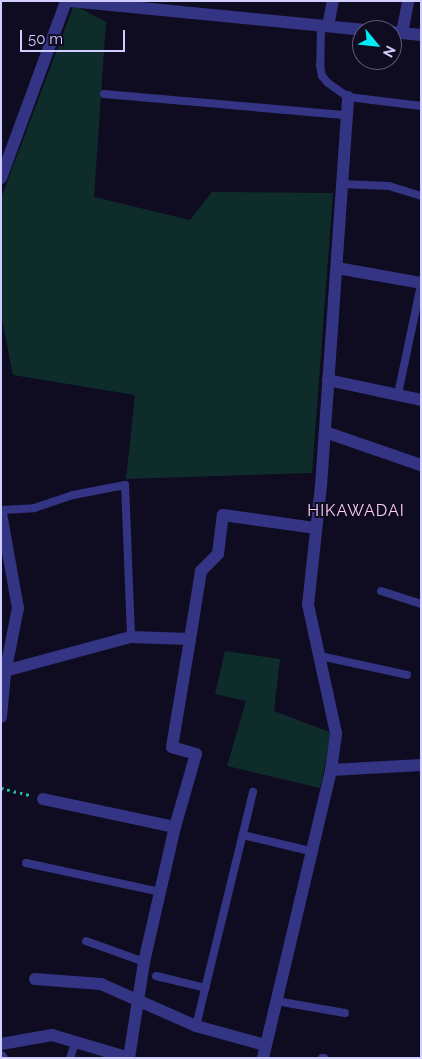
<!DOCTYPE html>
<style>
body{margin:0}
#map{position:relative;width:422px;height:1059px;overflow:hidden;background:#0f0c22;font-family:Raleway,sans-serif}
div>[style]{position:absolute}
.green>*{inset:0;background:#0e2c2a}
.path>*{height:2.5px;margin-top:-1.25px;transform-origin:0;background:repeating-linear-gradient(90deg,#26baaa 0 2.5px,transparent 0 6.5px)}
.lane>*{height:8px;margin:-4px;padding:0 4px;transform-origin:4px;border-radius:4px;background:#333484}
.street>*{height:12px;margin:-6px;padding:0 6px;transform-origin:6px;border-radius:6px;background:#333484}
span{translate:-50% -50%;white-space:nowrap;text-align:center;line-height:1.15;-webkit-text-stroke:4px #0f0c22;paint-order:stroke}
.quarter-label{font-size:16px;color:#ffcff0;letter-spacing:1px}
.frame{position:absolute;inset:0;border:2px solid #d0cdff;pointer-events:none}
.north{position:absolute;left:352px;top:20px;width:50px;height:50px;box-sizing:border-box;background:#0f0c22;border:1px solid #5c597a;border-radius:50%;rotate:118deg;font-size:14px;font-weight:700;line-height:20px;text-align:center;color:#d0cdff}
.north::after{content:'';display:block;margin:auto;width:18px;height:22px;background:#00eaf8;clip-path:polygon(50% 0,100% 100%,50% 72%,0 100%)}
.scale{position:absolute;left:20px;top:30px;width:105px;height:22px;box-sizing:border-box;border:2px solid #d0cdff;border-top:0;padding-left:6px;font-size:15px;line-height:18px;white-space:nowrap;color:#d0cdff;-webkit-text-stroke:4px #0f0c22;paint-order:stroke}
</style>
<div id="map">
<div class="green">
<div style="clip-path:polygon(74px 5px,106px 22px,94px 197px,190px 220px,212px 192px,333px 193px,312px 473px,126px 479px,135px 395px,13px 375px,1px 314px,1px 198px)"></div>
<div style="clip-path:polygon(225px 651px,280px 659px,274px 711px,332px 733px,320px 788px,227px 766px,246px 701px,215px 694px)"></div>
</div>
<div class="path">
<div style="left:1px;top:788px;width:32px;rotate:14deg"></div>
</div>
<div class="lane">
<div style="left:321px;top:26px;width:39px;rotate:91deg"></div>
<div style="left:320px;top:65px;width:11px;rotate:80deg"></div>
<div style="left:322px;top:76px;width:9px;rotate:49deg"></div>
<div style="left:328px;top:83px;width:24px;rotate:35deg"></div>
<div style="left:348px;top:97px;width:74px;rotate:7deg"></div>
<div style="left:104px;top:94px;width:243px;rotate:5deg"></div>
<div style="left:343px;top:184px;width:46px;rotate:2.5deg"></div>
<div style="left:389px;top:186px;width:34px;rotate:17deg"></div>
<div style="left:398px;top:394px;width:111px;rotate:-78.1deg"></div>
<div style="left:1px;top:510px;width:33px;rotate:-3deg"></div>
<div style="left:34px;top:508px;width:41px;rotate:-18.4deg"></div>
<div style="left:73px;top:495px;width:53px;rotate:-10.9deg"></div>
<div style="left:125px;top:485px;width:152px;rotate:87.7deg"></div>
<div style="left:381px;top:591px;width:42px;rotate:18deg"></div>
<div style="left:320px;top:656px;width:89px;rotate:12.3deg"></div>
<div style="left:243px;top:835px;width:69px;rotate:13.4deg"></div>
<div style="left:26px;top:863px;width:137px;rotate:12.2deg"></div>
<div style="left:86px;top:941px;width:62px;rotate:19.9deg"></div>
<div style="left:156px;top:976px;width:51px;rotate:13.5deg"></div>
<div style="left:276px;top:1001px;width:70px;rotate:9.9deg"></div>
<div style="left:196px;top:1026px;width:241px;rotate:-76.3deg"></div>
<div style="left:70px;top:1058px;width:18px;rotate:-71deg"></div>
<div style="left:322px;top:1058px;width:2px"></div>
</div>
<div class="street">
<div style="left:70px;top:1px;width:299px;rotate:5.6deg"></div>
<div style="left:328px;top:26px;width:25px;rotate:-79deg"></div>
<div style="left:392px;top:32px;width:29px;rotate:6deg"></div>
<div style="left:402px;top:33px;width:33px;rotate:-79deg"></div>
<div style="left:1px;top:178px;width:189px;rotate:-69.8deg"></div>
<div style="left:337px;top:268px;width:85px;rotate:10.1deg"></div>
<div style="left:328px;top:380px;width:95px;rotate:12.1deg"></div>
<div style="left:325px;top:432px;width:102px;rotate:19deg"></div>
<div style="left:1px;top:513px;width:97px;rotate:79.9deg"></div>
<div style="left:18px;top:608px;width:66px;rotate:101.3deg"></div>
<div style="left:5px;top:673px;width:44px;rotate:95.2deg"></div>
<div style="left:1px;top:672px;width:135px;rotate:-15.1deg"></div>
<div style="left:131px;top:637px;width:59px;rotate:1.9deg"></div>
<div style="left:190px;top:639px;width:69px;rotate:-80.8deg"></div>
<div style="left:201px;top:571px;width:24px;rotate:-45deg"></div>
<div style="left:218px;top:554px;width:39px;rotate:-83deg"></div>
<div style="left:223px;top:515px;width:94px;rotate:8deg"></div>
<div style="left:331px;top:770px;width:90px;rotate:-3.2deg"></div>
<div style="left:43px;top:799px;width:135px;rotate:12deg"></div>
<div style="left:35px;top:979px;width:66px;rotate:4.3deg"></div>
<div style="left:101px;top:984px;width:104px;rotate:23.9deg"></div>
<div style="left:196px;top:1026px;width:72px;rotate:15.4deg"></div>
<div style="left:1px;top:1044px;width:52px;rotate:-10deg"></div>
<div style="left:52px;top:1035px;width:80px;rotate:16.6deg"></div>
<div style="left:129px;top:1058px;width:97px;rotate:-81.1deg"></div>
<div style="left:144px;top:962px;width:139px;rotate:-77.1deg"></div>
<div style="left:175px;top:827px;width:76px;rotate:-74deg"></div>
<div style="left:196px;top:754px;width:25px;rotate:-164deg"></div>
<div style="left:172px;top:747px;width:109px;rotate:-80.5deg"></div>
<div style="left:1px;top:1057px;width:1px;rotate:45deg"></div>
<div style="left:263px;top:1058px;width:296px;rotate:-76.7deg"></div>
<div style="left:331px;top:770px;width:37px;rotate:-82deg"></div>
<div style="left:336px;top:733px;width:131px;rotate:-102.3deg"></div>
<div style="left:308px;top:605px;width:120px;rotate:-83.8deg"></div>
<div style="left:321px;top:486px;width:390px;rotate:-86deg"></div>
</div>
<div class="quarter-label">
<span style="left:356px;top:511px">HIKAWADAI</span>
</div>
<div class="frame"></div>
<div class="north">N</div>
<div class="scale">50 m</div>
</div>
